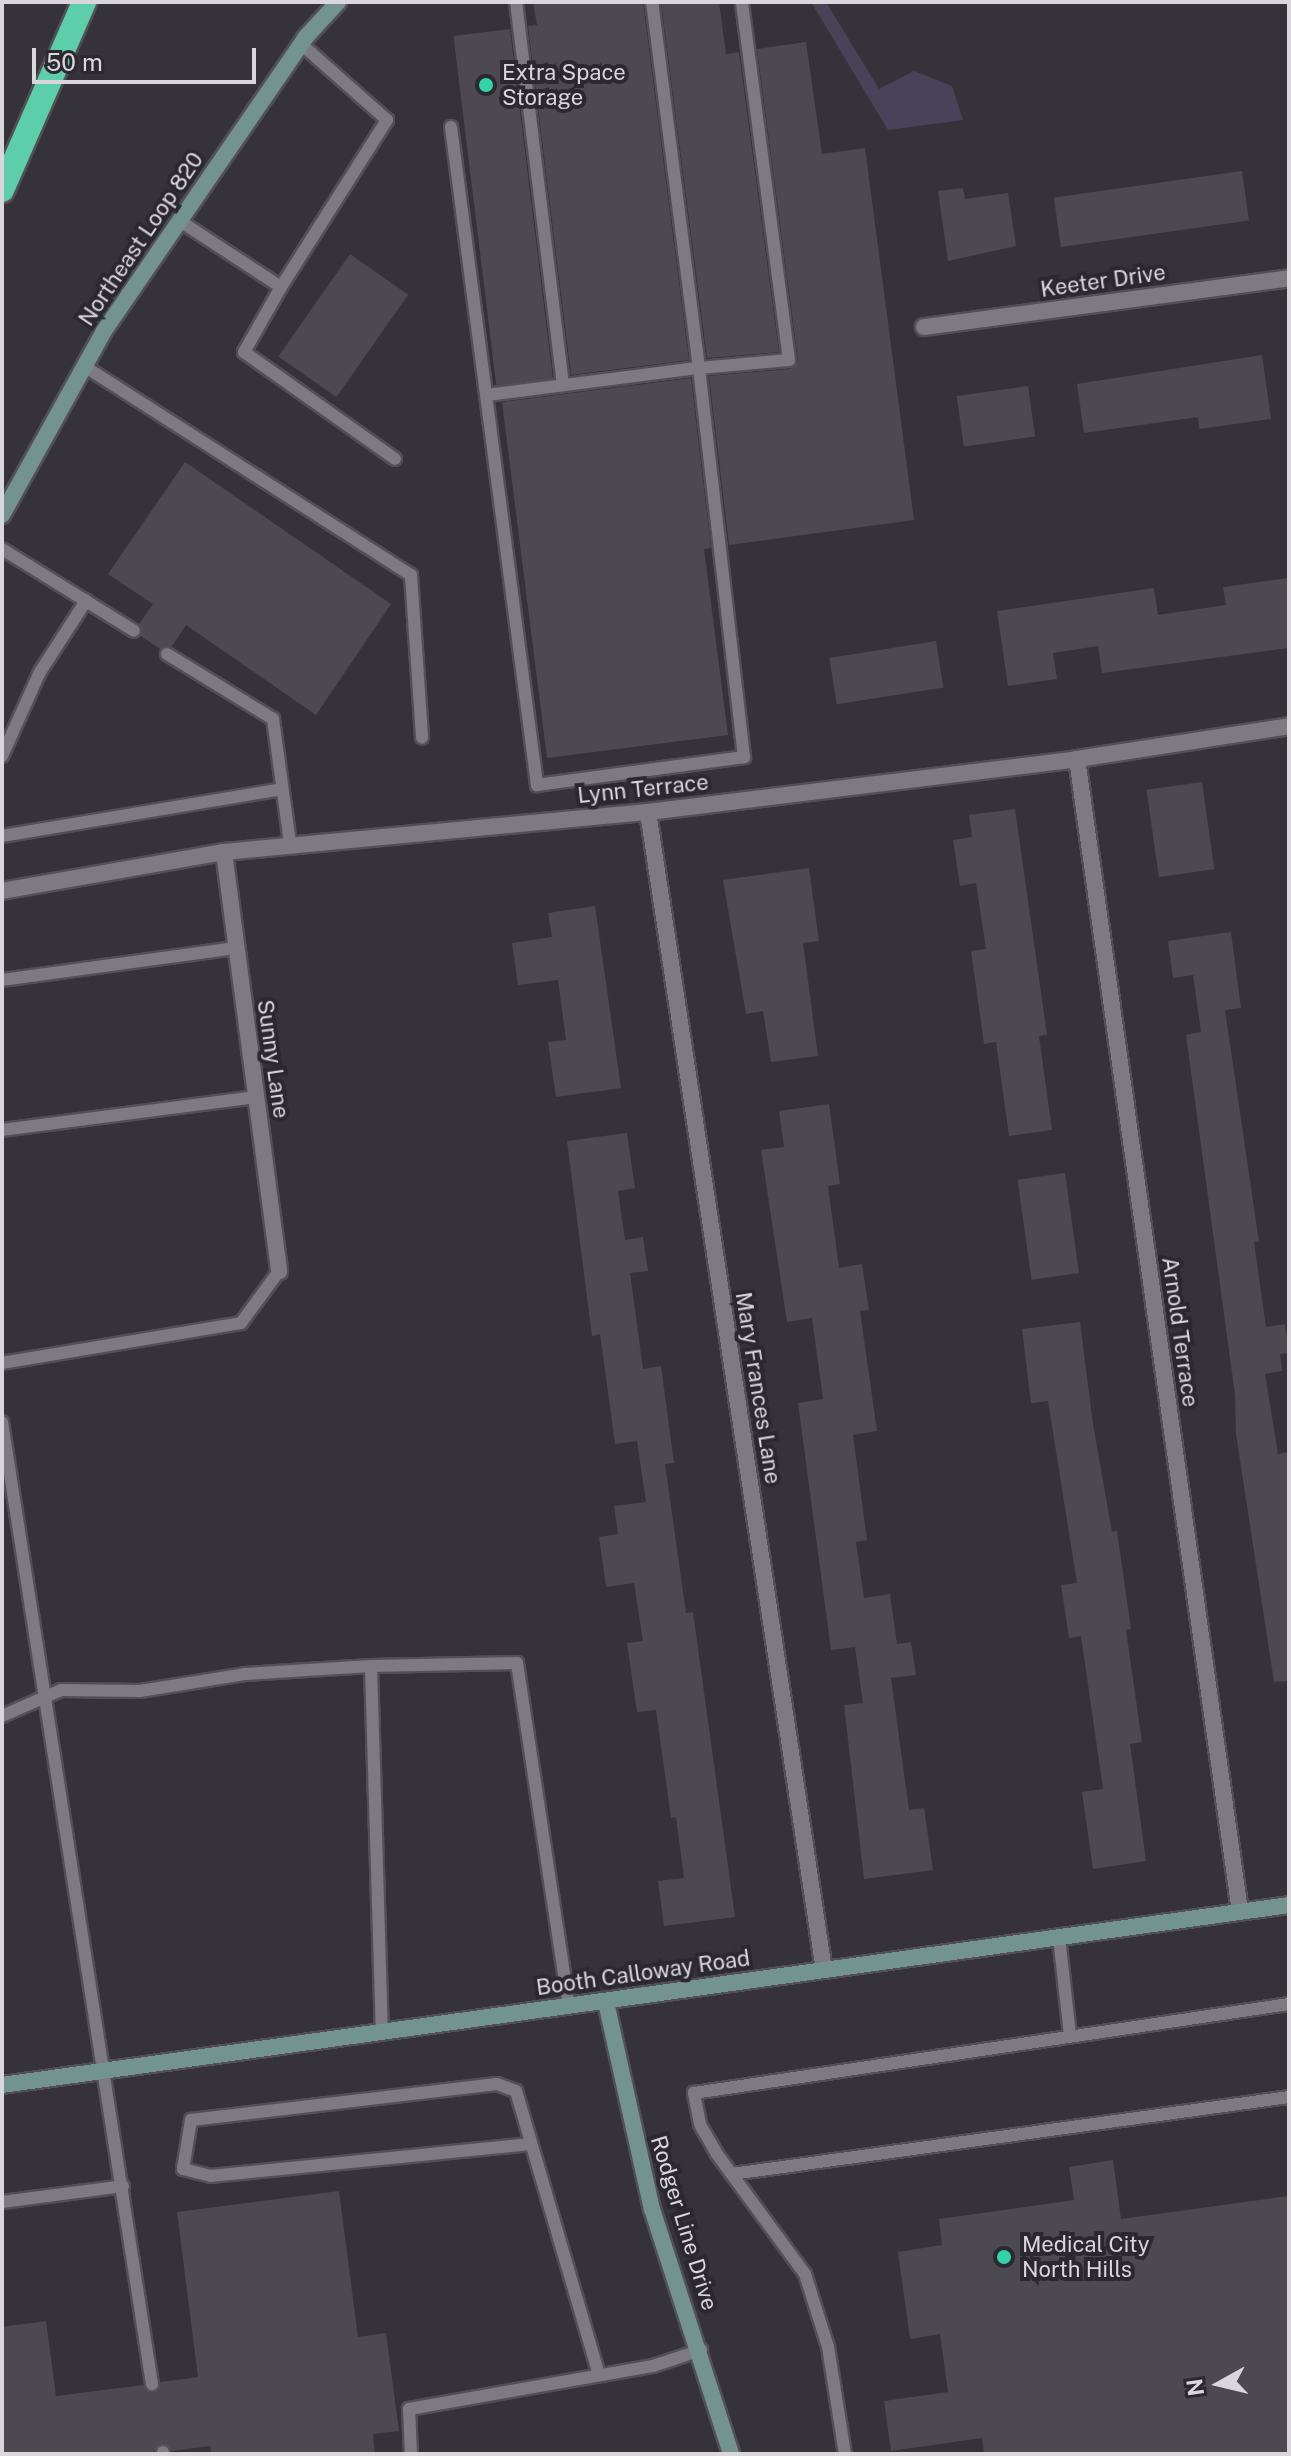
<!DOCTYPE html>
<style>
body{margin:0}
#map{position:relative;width:1291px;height:2456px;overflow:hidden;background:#353339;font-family:"Public Sans",sans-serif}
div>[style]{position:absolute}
.green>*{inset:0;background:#4a4258}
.building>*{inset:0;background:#4c4950;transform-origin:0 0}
.roads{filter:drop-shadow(2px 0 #525055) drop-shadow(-2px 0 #525055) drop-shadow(0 2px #525055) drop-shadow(0 -2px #525055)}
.lane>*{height:12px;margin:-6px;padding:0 6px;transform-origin:6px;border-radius:6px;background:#7d7a82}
.street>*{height:16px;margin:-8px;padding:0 8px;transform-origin:8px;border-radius:8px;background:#7d7a82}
.secondary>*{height:16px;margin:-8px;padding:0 8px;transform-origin:8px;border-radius:8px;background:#73938e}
.highway>*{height:24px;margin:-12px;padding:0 12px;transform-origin:12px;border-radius:12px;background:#5cceaa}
.dots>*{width:22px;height:22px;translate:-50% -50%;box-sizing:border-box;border:4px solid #2b292f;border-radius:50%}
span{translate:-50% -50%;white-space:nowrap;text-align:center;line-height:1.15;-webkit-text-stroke:8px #2b292f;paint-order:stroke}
.poi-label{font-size:22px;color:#d9d7dc}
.left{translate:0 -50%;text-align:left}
.street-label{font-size:22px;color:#d9d7dc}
.frame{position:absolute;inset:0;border:4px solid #d9d7dc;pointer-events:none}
.north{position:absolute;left:1179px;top:2344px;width:80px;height:80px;-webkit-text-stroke:6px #2b292f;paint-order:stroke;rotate:262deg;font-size:22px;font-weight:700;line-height:32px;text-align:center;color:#d9d7dc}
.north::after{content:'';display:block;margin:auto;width:28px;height:36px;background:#d9d7dc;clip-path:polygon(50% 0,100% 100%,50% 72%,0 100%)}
.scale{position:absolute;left:32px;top:48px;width:224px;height:36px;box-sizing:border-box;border:4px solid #d9d7dc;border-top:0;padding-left:10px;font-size:24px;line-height:28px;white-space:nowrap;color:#d9d7dc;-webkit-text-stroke:6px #2b292f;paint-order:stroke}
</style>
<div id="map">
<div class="green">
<div style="clip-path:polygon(811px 2px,826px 2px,879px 89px,914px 71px,952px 86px,963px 120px,888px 130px)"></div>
</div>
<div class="building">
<div style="clip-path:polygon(533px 2px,643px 2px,689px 360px,571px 375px,528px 26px,537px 25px)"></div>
<div style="clip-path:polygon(661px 2px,719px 2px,726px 54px,739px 52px,779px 352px,707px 358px)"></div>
<div style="left:510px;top:29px;width:352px;height:57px;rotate:83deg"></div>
<div style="clip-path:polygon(806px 42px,822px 154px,865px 148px,914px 520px,729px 545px,709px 376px,790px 369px,798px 360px,757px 49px)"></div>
<div style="left:1242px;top:171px;width:50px;height:190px;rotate:82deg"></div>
<div style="clip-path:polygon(963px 188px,965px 199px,1008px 193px,1016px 246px,948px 261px,938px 191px)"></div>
<div style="left:350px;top:254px;width:71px;height:125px;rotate:35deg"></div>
<div style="clip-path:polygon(1262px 355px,1271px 419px,1199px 429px,1198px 417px,1084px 433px,1077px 384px)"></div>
<div style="clip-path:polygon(691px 378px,711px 548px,704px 549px,728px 735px,547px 758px,502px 402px)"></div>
<div style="left:1028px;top:386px;width:51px;height:72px;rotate:82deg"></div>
<div style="clip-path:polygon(185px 462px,391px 604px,316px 715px,186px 625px,172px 646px,160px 649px,141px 636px,139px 624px,153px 604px,108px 574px)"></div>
<div style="clip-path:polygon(1289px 578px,1289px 648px,1102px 673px,1098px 646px,1053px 653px,1057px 679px,1008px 686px,997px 611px,1154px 588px,1158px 615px,1226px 605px,1223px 587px)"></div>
<div style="left:936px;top:641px;width:47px;height:108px;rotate:81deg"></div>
<div style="left:1202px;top:782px;width:88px;height:56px;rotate:82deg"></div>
<div style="clip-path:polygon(1015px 809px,1047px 1035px,1039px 1036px,1052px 1130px,1009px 1136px,996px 1042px,984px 1044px,971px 951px,986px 949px,976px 883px,960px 886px,953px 840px,972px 837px,969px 815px)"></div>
<div style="clip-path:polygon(809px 868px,819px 941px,803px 943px,818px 1056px,771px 1062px,763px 1011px,746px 1014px,723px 880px)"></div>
<div style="clip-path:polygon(595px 906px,621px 1088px,556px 1097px,548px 1042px,566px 1040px,558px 980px,518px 985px,512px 943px,552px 937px,548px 913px)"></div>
<div style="clip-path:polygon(1231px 932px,1241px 1008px,1225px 1010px,1259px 1242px,1254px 1242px,1266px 1327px,1285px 1324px,1289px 1353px,1280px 1354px,1282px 1371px,1265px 1374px,1278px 1454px,1289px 1452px,1289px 1681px,1274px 1682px,1236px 1434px,1235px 1395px,1186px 1035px,1201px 1032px,1193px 975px,1173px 978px,1168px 941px)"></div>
<div style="clip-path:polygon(829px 1104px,840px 1184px,828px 1186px,839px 1268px,862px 1264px,869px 1310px,860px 1311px,877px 1431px,853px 1435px,867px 1540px,856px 1542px,864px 1598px,890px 1594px,897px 1644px,911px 1642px,916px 1675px,891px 1678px,909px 1810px,924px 1808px,933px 1870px,864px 1879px,844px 1705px,863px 1703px,855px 1647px,831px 1650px,798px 1403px,823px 1399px,812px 1318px,787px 1322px,761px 1150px,784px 1147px,779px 1111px)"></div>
<div style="clip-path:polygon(627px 1133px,635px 1188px,618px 1191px,625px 1240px,643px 1237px,648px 1271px,630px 1273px,643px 1369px,661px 1366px,674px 1463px,665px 1464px,686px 1613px,693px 1612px,735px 1917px,664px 1926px,658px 1881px,684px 1878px,676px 1817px,671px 1818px,656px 1710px,637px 1712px,627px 1643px,643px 1641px,634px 1583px,606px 1587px,599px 1537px,618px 1534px,614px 1506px,646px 1502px,637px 1441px,615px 1444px,600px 1334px,592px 1336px,567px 1141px)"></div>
<div style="left:1065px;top:1173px;width:101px;height:48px;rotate:82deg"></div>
<div style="clip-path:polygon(1080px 1322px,1093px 1424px,1112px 1532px,1117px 1531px,1131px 1629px,1126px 1630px,1142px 1742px,1130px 1744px,1146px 1861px,1093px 1869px,1082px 1792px,1103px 1789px,1081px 1636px,1069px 1638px,1061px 1585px,1077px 1583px,1048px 1401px,1031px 1403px,1022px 1329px)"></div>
<div style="clip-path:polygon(1113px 2160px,1121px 2219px,1289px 2196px,1289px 2454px,984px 2454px,982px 2438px,891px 2451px,884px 2401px,948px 2392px,940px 2334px,910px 2339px,898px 2252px,942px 2245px,939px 2219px,1074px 2200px,1069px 2167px)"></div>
<div style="clip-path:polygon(339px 2191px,358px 2337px,386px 2333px,399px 2431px,373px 2434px,375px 2454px,211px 2454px,210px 2446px,172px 2451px,164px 2443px,151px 2454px,2px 2454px,2px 2327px,46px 2321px,56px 2396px,143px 2385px,153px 2393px,161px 2382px,198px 2377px,177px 2212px)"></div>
</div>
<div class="roads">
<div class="lane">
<div style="left:516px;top:2px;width:386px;rotate:83deg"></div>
<div style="left:451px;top:127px;width:664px;rotate:82.55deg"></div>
<div style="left:537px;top:785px;width:209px;rotate:-7.7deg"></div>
<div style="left:744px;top:757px;width:392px;rotate:-96.6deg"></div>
<div style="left:699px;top:368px;width:90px;rotate:-5.1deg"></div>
<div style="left:789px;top:360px;width:361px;rotate:-97.5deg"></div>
<div style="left:180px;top:221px;width:121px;rotate:33.2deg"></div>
<div style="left:281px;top:287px;width:198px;rotate:-57.6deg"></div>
<div style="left:387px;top:120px;width:115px;rotate:-138.5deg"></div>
<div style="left:281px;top:287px;width:75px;rotate:119.6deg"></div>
<div style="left:244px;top:352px;width:185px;rotate:35.3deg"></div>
<div style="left:84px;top:366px;width:388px;rotate:32.6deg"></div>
<div style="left:411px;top:575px;width:163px;rotate:86.1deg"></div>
<div style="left:487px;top:395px;width:214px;rotate:-7.3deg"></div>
<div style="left:699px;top:368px;width:369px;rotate:-97.3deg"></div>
<div style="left:2px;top:549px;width:155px;rotate:31.8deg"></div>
<div style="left:167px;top:654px;width:124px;rotate:31.5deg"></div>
<div style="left:273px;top:719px;width:125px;rotate:82.2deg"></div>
<div style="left:2px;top:756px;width:92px;rotate:-65.7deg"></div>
<div style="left:40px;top:672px;width:85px;rotate:-57.1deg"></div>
<div style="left:2px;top:836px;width:284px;rotate:-9.5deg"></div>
<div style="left:2px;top:980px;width:237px;rotate:-7.8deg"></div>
<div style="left:2px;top:1130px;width:256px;rotate:-7.4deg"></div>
<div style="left:2px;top:1363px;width:242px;rotate:-9.5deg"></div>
<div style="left:241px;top:1323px;width:64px;rotate:-53.8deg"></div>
<div style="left:2px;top:1422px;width:974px;rotate:81.14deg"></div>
<div style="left:371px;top:1666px;width:146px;rotate:-1.2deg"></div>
<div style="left:517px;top:1663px;width:347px;rotate:81.4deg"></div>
<div style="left:2px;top:1716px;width:64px;rotate:-23.8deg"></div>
<div style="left:61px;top:1690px;width:79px;rotate:0.7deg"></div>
<div style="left:140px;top:1691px;width:106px;rotate:-9.2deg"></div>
<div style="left:245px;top:1674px;width:126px;rotate:-3.6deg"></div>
<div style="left:371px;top:1666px;width:366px;rotate:88.3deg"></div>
<div style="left:1059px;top:1937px;width:99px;rotate:83.6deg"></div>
<div style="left:531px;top:2144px;width:322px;rotate:174.3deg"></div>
<div style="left:211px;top:2176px;width:29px;rotate:-166deg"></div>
<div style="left:183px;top:2169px;width:50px;rotate:-80.7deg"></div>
<div style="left:191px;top:2120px;width:308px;rotate:-6.7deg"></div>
<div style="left:497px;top:2084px;width:20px;rotate:20deg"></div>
<div style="left:516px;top:2091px;width:296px;rotate:73.7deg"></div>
<div style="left:732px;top:2174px;width:562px;rotate:-7.87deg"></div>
<div style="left:2px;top:2202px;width:122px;rotate:-7.5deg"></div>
<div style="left:163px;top:2452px;width:2px;rotate:90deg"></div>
<div style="left:411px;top:2454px;width:45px;rotate:-92.5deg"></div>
<div style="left:409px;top:2409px;width:248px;rotate:-10deg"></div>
<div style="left:653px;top:2366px;width:51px;rotate:-18.4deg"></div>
<div style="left:845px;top:2454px;width:108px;rotate:-99deg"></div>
<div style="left:828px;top:2347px;width:77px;rotate:-107.5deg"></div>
<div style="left:805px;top:2274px;width:149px;rotate:-126.3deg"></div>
<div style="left:717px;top:2154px;width:34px;rotate:-120deg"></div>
<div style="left:700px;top:2124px;width:32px;rotate:-101deg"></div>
<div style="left:694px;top:2093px;width:602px;rotate:-8.51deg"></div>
</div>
<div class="street">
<div style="left:924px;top:327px;width:368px;rotate:-7.6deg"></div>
<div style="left:1077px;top:759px;width:1164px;rotate:81.95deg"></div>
<div style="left:648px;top:812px;width:1171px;rotate:81.36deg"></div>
<div style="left:224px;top:852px;width:423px;rotate:82.5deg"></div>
<div style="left:2px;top:891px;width:225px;rotate:-10deg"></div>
<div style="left:224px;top:852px;width:426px;rotate:-5.4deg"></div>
<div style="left:648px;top:812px;width:432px;rotate:-7deg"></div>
<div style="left:1077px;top:759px;width:215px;rotate:-8.8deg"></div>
</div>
<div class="secondary">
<div style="left:2px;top:515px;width:210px;rotate:-61deg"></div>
<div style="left:104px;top:331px;width:355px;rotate:-55.5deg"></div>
<div style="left:305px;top:38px;width:49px;rotate:-47.5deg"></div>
<div style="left:606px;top:2002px;width:212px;rotate:77.5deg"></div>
<div style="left:652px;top:2209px;width:257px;rotate:72.1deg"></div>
<div style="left:2px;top:2085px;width:1300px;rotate:-7.96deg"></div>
</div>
<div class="highway">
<div style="left:2px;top:190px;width:205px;rotate:-66.4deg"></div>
</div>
</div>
<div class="dots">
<div style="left:486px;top:85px;background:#31d4a9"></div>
<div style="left:1004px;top:2257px;background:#31d4a9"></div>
</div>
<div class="poi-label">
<span class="left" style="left:502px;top:85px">Extra Space<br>Storage</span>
<span class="left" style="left:1022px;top:2257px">Medical City<br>North Hills</span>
</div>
<div class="street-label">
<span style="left:141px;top:239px;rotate:-56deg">Northeast Loop 820</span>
<span style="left:1103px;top:281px;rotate:-8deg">Keeter Drive</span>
<span style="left:643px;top:789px;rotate:-6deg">Lynn Terrace</span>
<span style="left:273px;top:1059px;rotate:82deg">Sunny Lane</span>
<span style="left:1180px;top:1332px;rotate:82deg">Arnold Terrace</span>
<span style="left:758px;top:1388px;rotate:81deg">Mary Frances Lane</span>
<span style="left:643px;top:1973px;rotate:-8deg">Booth Calloway Road</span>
<span style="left:684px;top:2223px;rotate:73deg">Rodger Line Drive</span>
</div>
<div class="frame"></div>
<div class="north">N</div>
<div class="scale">50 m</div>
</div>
